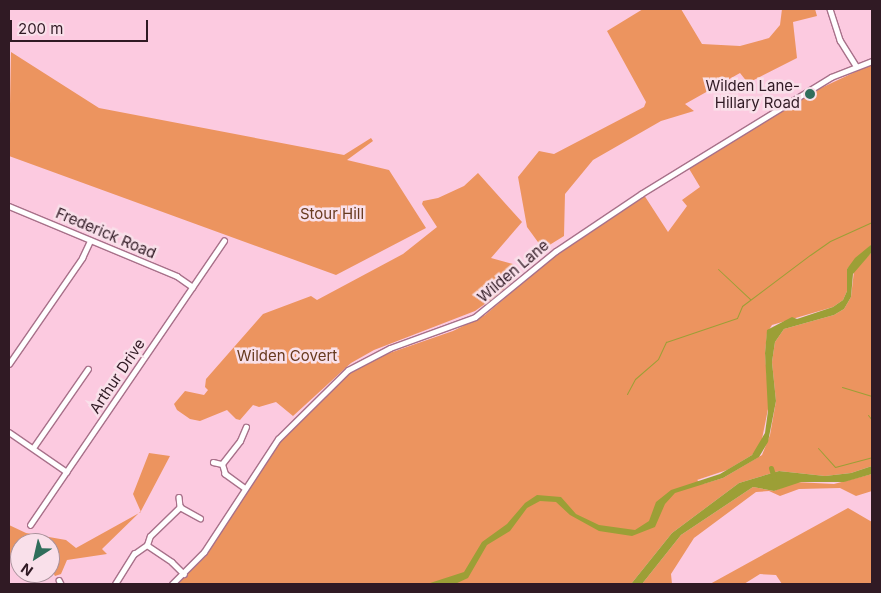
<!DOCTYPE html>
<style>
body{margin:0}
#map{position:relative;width:881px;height:593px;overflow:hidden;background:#fccae0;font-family:Inter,sans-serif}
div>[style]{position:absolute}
.green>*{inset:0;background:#ec945f}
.water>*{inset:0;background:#9c9f36}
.stream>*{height:1px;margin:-0.5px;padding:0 0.5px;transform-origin:0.5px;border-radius:0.5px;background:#9c9f36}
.canal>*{height:5px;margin:-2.5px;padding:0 2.5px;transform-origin:2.5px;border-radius:2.5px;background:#9c9f36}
.roads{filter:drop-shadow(1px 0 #a8718a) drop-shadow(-1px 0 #a8718a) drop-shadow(0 1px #a8718a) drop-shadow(0 -1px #a8718a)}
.minor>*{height:4.5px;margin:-2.25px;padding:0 2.25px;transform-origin:2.25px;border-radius:2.25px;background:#fff}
.dots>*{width:14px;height:14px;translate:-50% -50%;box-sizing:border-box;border:2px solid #f9e0ea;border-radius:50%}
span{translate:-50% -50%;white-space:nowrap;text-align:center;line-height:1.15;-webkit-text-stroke:5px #f9e0ea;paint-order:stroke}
.poi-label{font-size:15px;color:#301a24}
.right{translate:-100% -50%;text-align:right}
.park-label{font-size:15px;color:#673a1f}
.street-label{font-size:15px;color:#301a24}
.frame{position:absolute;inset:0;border:10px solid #301a24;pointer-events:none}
.north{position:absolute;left:10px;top:533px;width:50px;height:50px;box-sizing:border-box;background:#f9e0ea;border:1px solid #a9919b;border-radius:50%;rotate:215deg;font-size:14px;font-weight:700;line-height:20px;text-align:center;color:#301a24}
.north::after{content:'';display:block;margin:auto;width:18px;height:22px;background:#306e5b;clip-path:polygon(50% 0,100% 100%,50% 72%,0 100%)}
.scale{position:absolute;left:10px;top:20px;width:138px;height:22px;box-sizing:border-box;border:2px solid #301a24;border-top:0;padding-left:6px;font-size:15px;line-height:18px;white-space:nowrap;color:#301a24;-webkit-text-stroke:4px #f9e0ea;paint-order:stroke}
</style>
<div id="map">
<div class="green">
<div style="clip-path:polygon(643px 9px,681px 9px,702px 44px,740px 46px,769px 38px,780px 25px,782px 9px,815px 9px,817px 16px,793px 22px,797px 58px,748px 83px,740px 73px,685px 104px,694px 111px,661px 121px,593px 160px,565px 194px,564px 236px,543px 249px,527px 227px,518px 177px,539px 151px,554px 154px,644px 107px,646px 102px,607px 31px)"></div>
<div style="clip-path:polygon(11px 52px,99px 108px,344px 155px,371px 138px,373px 141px,347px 160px,389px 170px,426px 228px,336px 275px,9px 156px)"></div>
<div style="clip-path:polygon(872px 64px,872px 244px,847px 269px,847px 291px,843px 300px,833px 307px,772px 325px,767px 333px,765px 353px,769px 404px,761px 444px,752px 455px,727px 470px,697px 480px,703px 484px,723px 478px,762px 455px,770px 435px,776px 401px,772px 362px,775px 342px,784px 329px,834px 315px,844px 309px,851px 297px,854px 271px,872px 252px,872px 466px,851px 473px,825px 476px,779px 471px,739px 483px,672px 533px,631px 584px,177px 584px,206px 556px,279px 442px,332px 388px,352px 372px,375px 358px,453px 331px,485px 315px,566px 246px,644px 195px,668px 232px,687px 206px,682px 200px,700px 187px,688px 167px,821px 88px)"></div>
<div style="clip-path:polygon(478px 173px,522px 222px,491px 258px,513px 264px,519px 275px,496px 296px,475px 311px,374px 350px,351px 363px,293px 416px,276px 402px,259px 407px,253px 405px,240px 420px,236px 419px,227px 410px,200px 421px,190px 419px,177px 410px,174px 404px,185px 391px,204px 395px,208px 390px,205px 387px,206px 379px,263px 314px,311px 296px,317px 300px,403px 254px,437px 227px,422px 204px,423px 201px,438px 198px,464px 186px)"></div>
<div style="clip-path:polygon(149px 453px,170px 456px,141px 511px,102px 549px,107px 554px,67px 560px,61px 574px,55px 576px,50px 567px,50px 543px,20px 543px,20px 558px,9px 555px,9px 525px,26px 533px,66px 540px,76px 548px,141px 512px,133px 494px)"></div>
<div style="clip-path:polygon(872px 474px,872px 491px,856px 496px,840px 488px,799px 489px,780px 496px,769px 491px,756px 492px,694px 538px,671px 574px,672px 584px,642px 584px,681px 535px,753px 487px,774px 491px,795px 482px,834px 484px)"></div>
<div style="clip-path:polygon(848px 508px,872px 522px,872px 584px,782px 584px,776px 575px,760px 574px,744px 584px,710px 584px)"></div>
</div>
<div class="water">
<div style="clip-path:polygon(872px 244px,872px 252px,853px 274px,851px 297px,844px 309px,834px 315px,784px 329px,775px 342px,772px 362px,776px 401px,768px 442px,759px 457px,723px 478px,675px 493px,665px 504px,655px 527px,632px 536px,599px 531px,570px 515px,556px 502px,540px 501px,527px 508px,510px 531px,487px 545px,468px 578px,455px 584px,427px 584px,464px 572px,482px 542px,507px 524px,525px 503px,537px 495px,561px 497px,576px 514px,599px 525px,635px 530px,649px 521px,656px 502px,671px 490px,720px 474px,752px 455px,765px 433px,768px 411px,765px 353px,767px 330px,792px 317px,797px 319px,833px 307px,843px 300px,847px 291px,847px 269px,855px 258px)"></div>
<div style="clip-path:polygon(872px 466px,872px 474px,844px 482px,801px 482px,774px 491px,753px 487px,681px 535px,642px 584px,631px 584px,672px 533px,739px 483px,779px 471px,825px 476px,851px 473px)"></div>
</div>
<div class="stream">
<div style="left:718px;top:269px;width:44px;rotate:43.2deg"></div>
<div style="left:842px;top:387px;width:31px;rotate:17deg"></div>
<div style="left:627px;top:394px;width:17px;rotate:-62deg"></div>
<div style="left:635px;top:379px;width:30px;rotate:-41deg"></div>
<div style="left:658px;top:359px;width:19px;rotate:-65deg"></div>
<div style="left:666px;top:342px;width:75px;rotate:-18.7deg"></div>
<div style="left:737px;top:318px;width:13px;rotate:-67deg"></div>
<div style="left:742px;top:306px;width:85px;rotate:-36.9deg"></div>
<div style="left:810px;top:255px;width:24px;rotate:-35deg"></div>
<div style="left:830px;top:241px;width:46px;rotate:-24.3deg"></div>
<div style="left:868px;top:415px;width:6px;rotate:51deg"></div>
<div style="left:818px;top:448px;width:25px;rotate:48deg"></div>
<div style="left:835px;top:467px;width:38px;rotate:-15deg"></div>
</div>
<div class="canal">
<div style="left:771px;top:468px;width:10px;rotate:73deg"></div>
</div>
<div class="roads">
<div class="minor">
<div style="left:830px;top:9px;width:33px;rotate:72deg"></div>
<div style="left:840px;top:40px;width:31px;rotate:58deg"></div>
<div style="left:9px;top:206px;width:182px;rotate:22.6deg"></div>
<div style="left:177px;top:276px;width:19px;rotate:35deg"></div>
<div style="left:9px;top:364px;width:129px;rotate:-55.4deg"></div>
<div style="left:82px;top:258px;width:19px;rotate:-65deg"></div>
<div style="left:9px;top:432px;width:70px;rotate:34.6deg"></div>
<div style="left:33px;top:448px;width:96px;rotate:-55.2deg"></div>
<div style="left:213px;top:462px;width:9px;rotate:13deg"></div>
<div style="left:244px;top:488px;width:24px;rotate:-144deg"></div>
<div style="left:225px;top:474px;width:10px;rotate:-107deg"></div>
<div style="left:222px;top:464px;width:29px;rotate:-52deg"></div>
<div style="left:240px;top:441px;width:15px;rotate:-67deg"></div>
<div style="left:179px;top:497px;width:10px;rotate:84deg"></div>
<div style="left:30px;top:525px;width:344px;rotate:-55.7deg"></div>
<div style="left:147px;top:545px;width:9px;rotate:-72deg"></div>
<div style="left:150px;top:536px;width:42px;rotate:-44deg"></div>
<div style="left:180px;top:507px;width:23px;rotate:29deg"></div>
<div style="left:59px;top:580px;width:4px;rotate:63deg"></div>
<div style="left:115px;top:584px;width:36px;rotate:-58deg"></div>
<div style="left:134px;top:554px;width:16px;rotate:-35deg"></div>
<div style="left:147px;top:545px;width:30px;rotate:34deg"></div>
<div style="left:172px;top:562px;width:17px;rotate:45deg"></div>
<div style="left:172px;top:584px;width:45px;rotate:-45deg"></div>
<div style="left:204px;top:552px;width:135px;rotate:-56.8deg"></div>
<div style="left:278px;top:439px;width:98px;rotate:-44.6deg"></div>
<div style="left:348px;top:370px;width:47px;rotate:-27.6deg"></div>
<div style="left:390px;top:348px;width:90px;rotate:-20deg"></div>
<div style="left:475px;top:317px;width:104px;rotate:-39.2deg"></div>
<div style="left:556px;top:251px;width:102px;rotate:-33.8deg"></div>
<div style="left:641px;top:194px;width:223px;rotate:-31.6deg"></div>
<div style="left:831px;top:77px;width:44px;rotate:-21.3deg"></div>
</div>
</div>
<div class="dots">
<div style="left:810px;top:94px;background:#306e5b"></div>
</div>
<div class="poi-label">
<span class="right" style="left:800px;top:94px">Wilden Lane-<br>Hillary Road</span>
</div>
<div class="park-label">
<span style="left:332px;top:214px">Stour Hill</span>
<span style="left:287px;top:356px">Wilden Covert</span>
</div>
<div class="street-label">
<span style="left:106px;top:233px;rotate:23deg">Frederick Road</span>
<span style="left:513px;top:271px;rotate:-40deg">Wilden Lane</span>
<span style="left:117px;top:376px;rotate:-56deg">Arthur Drive</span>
</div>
<div class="frame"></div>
<div class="north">N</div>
<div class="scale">200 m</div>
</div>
